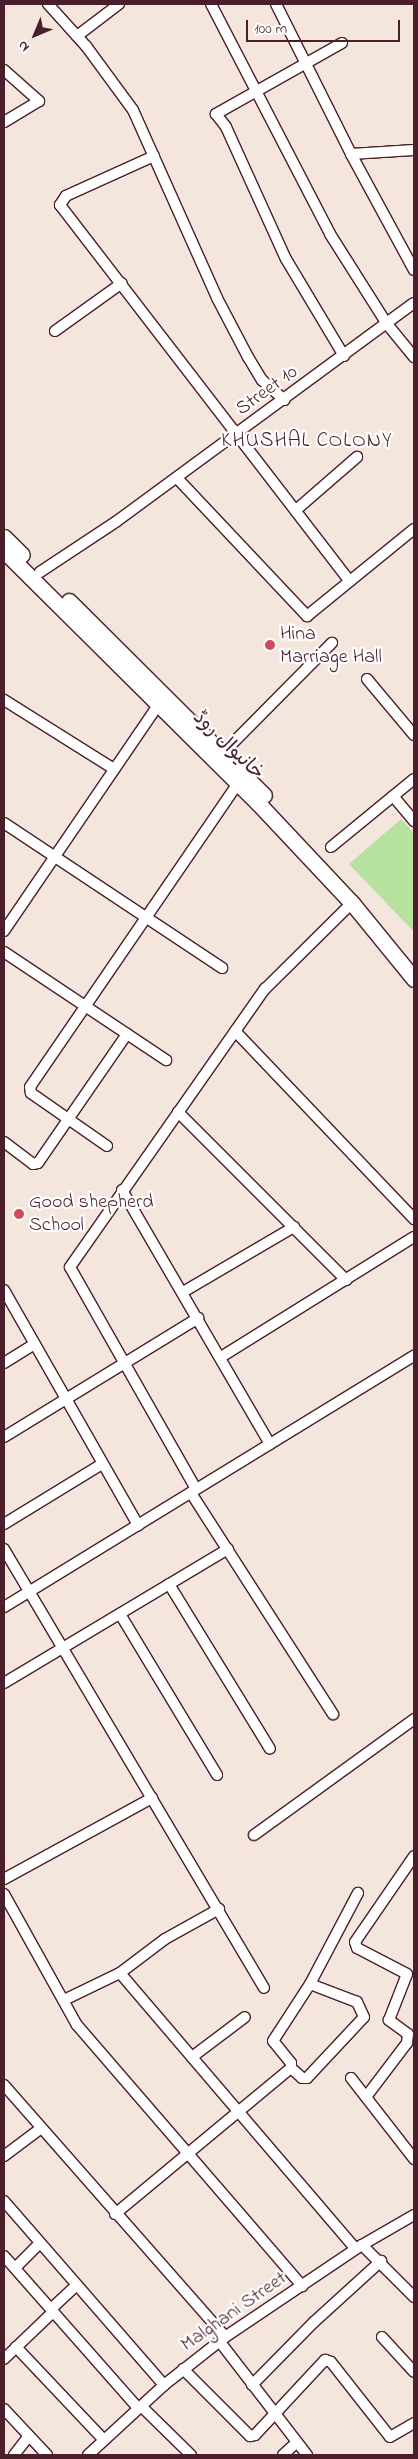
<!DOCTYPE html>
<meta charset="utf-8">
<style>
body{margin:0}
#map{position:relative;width:418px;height:2459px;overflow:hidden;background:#f4e6dd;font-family:"Indie Flower","Playpen Sans Arabic",sans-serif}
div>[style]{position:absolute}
.green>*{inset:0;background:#b6e19e}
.roads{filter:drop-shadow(1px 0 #4a1f2b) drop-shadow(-1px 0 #4a1f2b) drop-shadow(0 1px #4a1f2b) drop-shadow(0 -1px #4a1f2b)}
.street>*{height:10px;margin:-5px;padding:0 5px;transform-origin:5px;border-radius:5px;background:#fff}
.primary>*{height:15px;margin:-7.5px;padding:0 7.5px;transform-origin:7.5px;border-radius:7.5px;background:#fff}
.dots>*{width:14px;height:14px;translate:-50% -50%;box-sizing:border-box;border:2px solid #fff;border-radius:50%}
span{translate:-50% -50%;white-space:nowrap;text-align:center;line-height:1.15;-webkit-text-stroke:4.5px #fff;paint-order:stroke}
.street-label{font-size:20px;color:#4a1f2b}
.poi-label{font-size:20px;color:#4a1f2b}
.left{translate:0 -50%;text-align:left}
.neighbourhood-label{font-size:21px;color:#4a1f2b;letter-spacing:1px}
.frame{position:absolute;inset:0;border:5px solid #4a1f2b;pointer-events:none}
.north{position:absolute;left:10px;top:10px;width:50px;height:50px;-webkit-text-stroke:4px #fff;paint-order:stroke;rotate:225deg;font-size:14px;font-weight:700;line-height:20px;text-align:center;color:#4a1f2b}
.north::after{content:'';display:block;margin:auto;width:18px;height:22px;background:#4a1f2b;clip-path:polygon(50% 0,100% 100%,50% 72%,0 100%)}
.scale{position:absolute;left:246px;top:20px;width:154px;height:22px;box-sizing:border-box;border:2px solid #4a1f2b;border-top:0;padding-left:6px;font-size:15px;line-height:18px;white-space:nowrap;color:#4a1f2b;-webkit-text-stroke:4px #fff;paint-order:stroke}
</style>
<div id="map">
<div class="green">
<div style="clip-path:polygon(401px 819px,414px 833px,414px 932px,349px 864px)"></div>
</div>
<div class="roads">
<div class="street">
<div style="left:48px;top:4px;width:57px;rotate:47.9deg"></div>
<div style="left:86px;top:46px;width:79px;rotate:53.7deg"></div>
<div style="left:133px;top:110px;width:206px;rotate:65.9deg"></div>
<div style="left:217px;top:298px;width:67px;rotate:62.3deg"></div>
<div style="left:248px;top:357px;width:27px;rotate:59deg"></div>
<div style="left:262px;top:380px;width:30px;rotate:42deg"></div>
<div style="left:211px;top:4px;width:259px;rotate:62.6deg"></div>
<div style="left:330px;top:234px;width:107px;rotate:57.7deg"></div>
<div style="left:387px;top:324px;width:43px;rotate:50.7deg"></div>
<div style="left:276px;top:4px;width:168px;rotate:63.4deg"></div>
<div style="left:351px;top:154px;width:63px;rotate:-3.6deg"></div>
<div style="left:77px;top:36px;width:53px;rotate:-37.3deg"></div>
<div style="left:342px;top:43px;width:145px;rotate:150.6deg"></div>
<div style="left:216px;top:114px;width:16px;rotate:52deg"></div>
<div style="left:226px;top:127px;width:145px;rotate:65.6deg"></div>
<div style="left:286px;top:259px;width:113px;rotate:59.1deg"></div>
<div style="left:4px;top:70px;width:47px;rotate:41.5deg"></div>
<div style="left:39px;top:101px;width:41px;rotate:149deg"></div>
<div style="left:351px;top:154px;width:132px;rotate:61.5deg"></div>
<div style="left:154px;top:156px;width:97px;rotate:155.6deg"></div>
<div style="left:66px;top:196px;width:11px;rotate:124deg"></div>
<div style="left:60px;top:205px;width:475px;rotate:52.4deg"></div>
<div style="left:55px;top:331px;width:82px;rotate:-35.6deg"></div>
<div style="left:177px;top:478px;width:190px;rotate:46.7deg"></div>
<div style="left:307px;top:616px;width:138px;rotate:-39.1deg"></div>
<div style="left:296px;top:510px;width:81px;rotate:-41deg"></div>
<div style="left:40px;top:572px;width:92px;rotate:-33.5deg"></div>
<div style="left:117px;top:521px;width:368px;rotate:-36.3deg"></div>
<div style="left:367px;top:679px;width:73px;rotate:50deg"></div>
<div style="left:4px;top:700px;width:130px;rotate:32.1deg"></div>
<div style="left:223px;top:753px;width:155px;rotate:-45.3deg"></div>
<div style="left:393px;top:796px;width:33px;rotate:50deg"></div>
<div style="left:4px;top:823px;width:262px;rotate:33.6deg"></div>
<div style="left:331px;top:847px;width:107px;rotate:-39.3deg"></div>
<div style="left:4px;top:931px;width:273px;rotate:-55.7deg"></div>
<div style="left:4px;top:952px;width:195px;rotate:33.7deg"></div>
<div style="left:235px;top:1031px;width:260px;rotate:46.4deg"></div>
<div style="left:178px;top:1112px;width:238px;rotate:45deg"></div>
<div style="left:4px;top:1142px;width:36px;rotate:37deg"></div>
<div style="left:33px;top:1164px;width:5px;rotate:-11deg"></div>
<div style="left:38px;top:1163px;width:157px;rotate:-55.4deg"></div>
<div style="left:107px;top:1146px;width:93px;rotate:-145.1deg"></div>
<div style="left:31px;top:1093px;width:6px;rotate:-99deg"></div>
<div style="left:30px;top:1087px;width:368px;rotate:-55.6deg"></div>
<div style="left:122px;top:1190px;width:294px;rotate:59.8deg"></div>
<div style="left:4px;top:1290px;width:271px;rotate:60.3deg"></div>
<div style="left:183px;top:1292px;width:129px;rotate:-30.4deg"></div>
<div style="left:221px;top:1357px;width:227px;rotate:-31.9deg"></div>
<div style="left:4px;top:1363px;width:36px;rotate:-32deg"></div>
<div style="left:4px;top:1437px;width:228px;rotate:-31.5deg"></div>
<div style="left:196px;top:1489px;width:255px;rotate:-119.6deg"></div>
<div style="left:70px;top:1267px;width:340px;rotate:-55deg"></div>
<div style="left:265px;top:989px;width:122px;rotate:-44.7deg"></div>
<div style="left:191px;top:1493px;width:263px;rotate:57.3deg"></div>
<div style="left:4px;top:1524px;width:115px;rotate:-31.5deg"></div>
<div style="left:4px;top:1549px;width:510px;rotate:59.36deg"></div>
<div style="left:169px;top:1584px;width:193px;rotate:58.5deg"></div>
<div style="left:4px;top:1607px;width:481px;rotate:-31.5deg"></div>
<div style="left:120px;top:1614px;width:188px;rotate:58.9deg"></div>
<div style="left:4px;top:1683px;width:261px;rotate:-30.9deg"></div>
<div style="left:254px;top:1835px;width:198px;rotate:-35.9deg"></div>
<div style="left:4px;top:1879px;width:169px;rotate:-28.7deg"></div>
<div style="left:4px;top:1894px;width:150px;rotate:60.9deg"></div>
<div style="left:77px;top:2025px;width:345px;rotate:49.2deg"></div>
<div style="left:120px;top:1973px;width:363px;rotate:49.5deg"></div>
<div style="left:64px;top:2000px;width:62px;rotate:-25.7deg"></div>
<div style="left:120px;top:1973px;width:56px;rotate:-37.1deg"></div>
<div style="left:165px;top:1939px;width:62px;rotate:-29.1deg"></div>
<div style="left:192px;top:2057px;width:66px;rotate:-37deg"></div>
<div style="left:291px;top:2068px;width:15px;rotate:42deg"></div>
<div style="left:302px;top:2078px;width:5px"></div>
<div style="left:307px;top:2078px;width:83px;rotate:-46.9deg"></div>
<div style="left:364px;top:2017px;width:17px;rotate:-115deg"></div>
<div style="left:357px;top:2002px;width:50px;rotate:-159deg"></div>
<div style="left:351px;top:2078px;width:103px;rotate:52.1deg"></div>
<div style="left:4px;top:2085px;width:335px;rotate:48.7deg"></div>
<div style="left:366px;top:2097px;width:68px;rotate:-52.8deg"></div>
<div style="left:407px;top:2043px;width:9px;rotate:-84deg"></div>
<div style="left:408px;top:2034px;width:24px;rotate:-144deg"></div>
<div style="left:389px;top:2020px;width:49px;rotate:-68.6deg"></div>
<div style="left:407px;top:1974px;width:56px;rotate:-152.5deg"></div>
<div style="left:357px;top:1948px;width:6px;rotate:-108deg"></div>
<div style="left:355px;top:1942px;width:104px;rotate:-55.5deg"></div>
<div style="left:4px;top:2156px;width:45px;rotate:-36.9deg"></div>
<div style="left:4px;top:2201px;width:244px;rotate:49deg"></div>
<div style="left:115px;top:2214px;width:229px;rotate:-39.7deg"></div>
<div style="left:291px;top:2068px;width:5px;rotate:-90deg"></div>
<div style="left:291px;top:2063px;width:28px;rotate:-129deg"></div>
<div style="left:273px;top:2041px;width:68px;rotate:-57deg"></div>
<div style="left:310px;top:1984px;width:103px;rotate:-62.2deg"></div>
<div style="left:362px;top:2245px;width:74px;rotate:45deg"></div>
<div style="left:4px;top:2256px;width:203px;rotate:48.6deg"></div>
<div style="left:15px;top:2268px;width:35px;rotate:-45deg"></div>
<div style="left:51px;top:2309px;width:35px;rotate:-43deg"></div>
<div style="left:382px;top:2337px;width:47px;rotate:47.6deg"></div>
<div style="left:220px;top:2342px;width:143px;rotate:52.4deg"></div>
<div style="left:16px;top:2347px;width:128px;rotate:46.6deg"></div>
<div style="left:4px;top:2359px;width:68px;rotate:-43.8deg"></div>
<div style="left:183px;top:2369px;width:95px;rotate:45deg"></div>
<div style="left:250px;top:2436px;width:5px;rotate:-11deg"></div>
<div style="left:255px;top:2435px;width:103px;rotate:-47deg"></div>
<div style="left:325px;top:2360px;width:6px;rotate:18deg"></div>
<div style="left:331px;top:2362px;width:95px;rotate:51.8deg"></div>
<div style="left:390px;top:2437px;width:28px;rotate:-30deg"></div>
<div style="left:252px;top:2385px;width:88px;rotate:-45.5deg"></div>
<div style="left:314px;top:2322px;width:91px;rotate:-42.3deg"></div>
<div style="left:141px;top:2406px;width:70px;rotate:44.4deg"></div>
<div style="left:4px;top:2409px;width:63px;rotate:46.9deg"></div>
<div style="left:14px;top:2455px;width:24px;rotate:-52deg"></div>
<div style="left:88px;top:2455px;width:103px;rotate:-42.6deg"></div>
<div style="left:164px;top:2385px;width:78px;rotate:-38.2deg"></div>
<div style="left:225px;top:2337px;width:165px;rotate:-33.9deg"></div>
<div style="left:362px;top:2245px;width:60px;rotate:-30deg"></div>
<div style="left:283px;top:2455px;width:19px;rotate:-43deg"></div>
</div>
<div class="primary">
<div style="left:4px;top:537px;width:25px;rotate:45deg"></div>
<div style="left:4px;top:551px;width:358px;rotate:44.8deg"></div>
<div style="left:258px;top:803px;width:137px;rotate:46.8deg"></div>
<div style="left:352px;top:903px;width:98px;rotate:50.8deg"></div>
<div style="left:69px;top:601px;width:275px;rotate:44.9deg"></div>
</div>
</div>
<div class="dots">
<div style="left:270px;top:645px;background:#d1495b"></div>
<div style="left:19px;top:1214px;background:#d1495b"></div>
</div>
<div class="street-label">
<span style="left:267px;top:391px;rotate:-36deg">Street 10</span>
<span style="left:228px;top:746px;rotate:44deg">خانیوال روڈ</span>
<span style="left:234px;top:2312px;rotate:-35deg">Malghani Street</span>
</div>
<div class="poi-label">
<span class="left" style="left:280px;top:646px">Hina<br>Marriage Hall</span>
<span class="left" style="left:29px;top:1214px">Good shepherd<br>School</span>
</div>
<div class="neighbourhood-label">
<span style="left:307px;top:441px">KHUSHAL COLONY</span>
</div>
<div class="frame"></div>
<div class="north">N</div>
<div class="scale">100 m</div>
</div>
